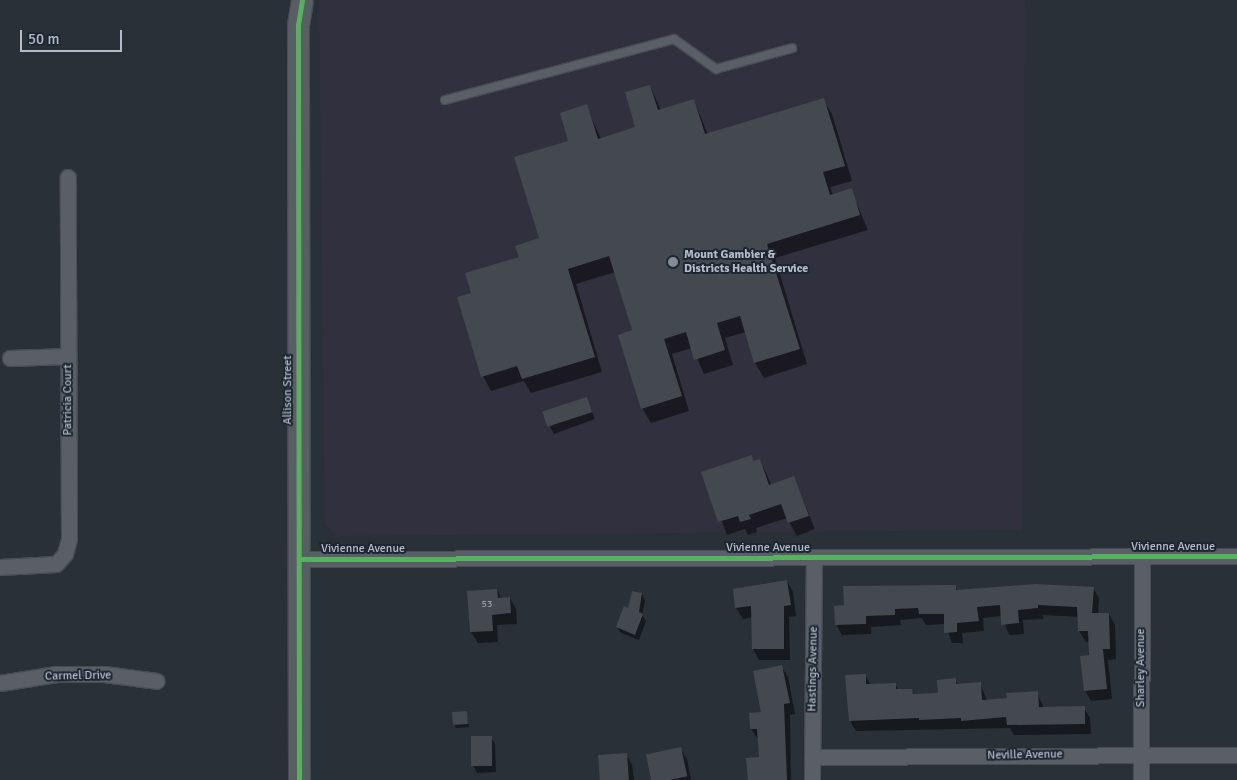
<!DOCTYPE html>
<style>
body{margin:0}
#map{position:relative;width:1237px;height:780px;overflow:hidden;background:#2a3038;font-family:Signika,sans-serif}
div>[style]{position:absolute}
.medical>*{inset:0;background:#31303e}
.shadow>*{inset:0;background:#0007}
.building>*{inset:0;background:#444950;transform-origin:0 0}
.roads{filter:drop-shadow(1px 0 #484c53) drop-shadow(-1px 0 #484c53) drop-shadow(0 1px #484c53) drop-shadow(0 -1px #484c53)}
.lane>*{height:8px;margin:-4px;padding:0 4px;transform-origin:4px;border-radius:4px;background:#5a5e66}
.street>*{height:15px;margin:-7.5px;padding:0 7.5px;transform-origin:7.5px;border-radius:7.5px;background:#5a5e66}
.secondary>*{height:21px;margin:-10.5px;padding:0 10.5px;transform-origin:10.5px;border-radius:10.5px;background:#595d64}
.cycleway>*{height:5px;margin:-2.5px;padding:0 2.5px;transform-origin:2.5px;border-radius:2.5px;background:#56b35d}
.dots>*{width:14px;height:14px;translate:-50% -50%;box-sizing:border-box;border:2px solid #1d2633;border-radius:50%}
span{translate:-50% -50%;white-space:nowrap;text-align:center;line-height:1.15;-webkit-text-stroke:4px #1d2633;paint-order:stroke}
.number-label{font-size:10px;color:#989fab}
.number-label span{-webkit-text-stroke-width:0}
.poi-label{font-size:12px;color:#b4bcc9;font-weight:700}
.left{translate:0 -50%;text-align:left}
.street-label{font-size:12px;color:#b4bcc9}
.scale{position:absolute;left:20px;top:30px;width:102px;height:22px;box-sizing:border-box;border:2px solid #b4bcc9;border-top:0;padding-left:6px;font-size:15px;line-height:18px;white-space:nowrap;color:#b4bcc9;-webkit-text-stroke:4px #1d2633;paint-order:stroke}
</style>
<div id="map">
<div class="medical">
<div style="clip-path:polygon(319px 0,1025px 0,1022px 530px,336px 536px,325px 524px)"></div>
</div>
<div class="shadow">
<div style="clip-path:polygon(650px 86px,661px 110px,694px 100px,708px 135px,823px 100px,832px 114px,852px 181px,830px 187px,833px 195px,851px 190px,868px 230px,775px 258px,807px 364px,764px 378px,755px 363px,746px 332px,725px 338px,733px 365px,704px 374px,692px 348px,672px 354px,689px 411px,651px 423px,642px 408px,633px 331px,615px 272px,576px 284px,602px 372px,531px 393px,524px 381px,491px 391px,483px 376px,472px 294px,541px 239px,570px 142px,586px 106px,601px 139px,637px 128px)"></div>
<div style="clip-path:polygon(586px 399px,595px 419px,554px 434px,550px 427px)"></div>
<div style="clip-path:polygon(751px 457px,754px 462px,760px 460px,772px 486px,794px 478px,815px 529px,797px 536px,787px 518px,756px 528px,757px 532px,748px 535px,745px 529px,727px 535px,703px 472px)"></div>
<div style="clip-path:polygon(787px 581px,793px 592px,796px 616px,789px 617px,790px 660px,759px 660px,753px 649px,753px 617px,743px 619px,736px 608px)"></div>
<div style="clip-path:polygon(955px 586px,958px 591px,1093px 588px,1099px 598px,1098px 615px,1109px 614px,1115px 625px,1116px 659px,1108px 660px,1112px 699px,1091px 701px,1085px 691px,1090px 642px,1086px 642px,1079px 631px,1079px 617px,1043px 615px,1043px 619px,1023px 620px,1024px 634px,1009px 635px,1002px 616px,983px 618px,984px 631px,962px 633px,963px 643px,952px 643px,945px 624px,926px 625px,922px 618px,900px 620px,901px 625px,871px 627px,871px 634px,842px 635px,836px 624px)"></div>
<div style="clip-path:polygon(497px 590px,502px 599px,510px 598px,516px 609px,517px 624px,497px 625px,498px 642px,478px 643px,471px 632px)"></div>
<div style="clip-path:polygon(642px 594px,645px 601px,642px 615px,646px 621px,639px 640px,621px 633px,617px 627px)"></div>
<div style="clip-path:polygon(781px 666px,788px 677px,795px 714px,790px 715px,791px 780px,748px 780px,760px 758px,759px 740px,751px 729px,763px 714px)"></div>
<div style="clip-path:polygon(865px 675px,871px 685px,895px 684px,899px 690px,912px 690px,915px 696px,939px 694px,955px 680px,958px 685px,980px 683px,987px 701px,1037px 693px,1044px 708px,1084px 708px,1090px 718px,1091px 734px,1014px 735px,1010px 728px,856px 731px,850px 721px)"></div>
<div style="clip-path:polygon(466px 712px,469px 727px,456px 728px,454px 725px)"></div>
<div style="clip-path:polygon(491px 737px,495px 744px,496px 772px,477px 773px,473px 765px)"></div>
<div style="clip-path:polygon(680px 748px,687px 759px,691px 780px,652px 780px,647px 755px)"></div>
<div style="clip-path:polygon(626px 754px,632px 765px,634px 780px,602px 780px)"></div>
</div>
<div class="building">
<div style="clip-path:polygon(650px 85px,658px 110px,694px 99px,705px 134px,824px 98px,845px 166px,823px 172px,830px 195px,852px 188px,860px 215px,767px 244px,800px 349px,754px 363px,740px 316px,717px 323px,725px 350px,694px 360px,686px 332px,664px 339px,682px 396px,641px 409px,618px 335px,632px 330px,609px 256px,568px 269px,595px 357px,522px 379px,517px 366px,481px 377px,457px 297px,471px 293px,465px 273px,519px 257px,515px 246px,539px 238px,514px 157px,568px 141px,560px 113px,587px 104px,598px 139px,635px 127px,625px 92px)"></div>
<div style="left:587px;top:397px;width:16px;height:47px;rotate:72deg"></div>
<div style="clip-path:polygon(752px 455px,753px 461px,760px 459px,769px 485px,794px 476px,809px 516px,788px 523px,781px 504px,749px 515px,751px 519px,740px 522px,738px 516px,718px 522px,701px 472px)"></div>
<div style="clip-path:polygon(787px 580px,791px 605px,784px 606px,784px 649px,752px 649px,751px 606px,735px 608px,733px 589px)"></div>
<div style="clip-path:polygon(1036px 584px,1094px 587px,1092px 613px,1109px 613px,1110px 649px,1103px 649px,1107px 689px,1084px 691px,1080px 656px,1089px 655px,1088px 631px,1078px 631px,1077px 607px,1038px 605px,1038px 608px,1018px 610px,1019px 623px,1001px 625px,1000px 605px,977px 607px,979px 621px,957px 623px,957px 632px,944px 633px,944px 614px,919px 614px,918px 608px,895px 609px,895px 615px,866px 616px,866px 624px,835px 625px,834px 606px,844px 605px,843px 586px,956px 585px,956px 590px)"></div>
<div style="clip-path:polygon(497px 589px,498px 598px,510px 597px,511px 613px,492px 615px,493px 631px,470px 632px,467px 591px)"></div>
<div style="clip-path:polygon(632px 591px,642px 593px,639px 612px,643px 614px,635px 635px,616px 627px,624px 606px,628px 608px)"></div>
<div style="clip-path:polygon(782px 665px,790px 703px,784px 704px,787px 780px,748px 780px,746px 758px,759px 757px,757px 729px,750px 729px,749px 713px,761px 712px,753px 671px)"></div>
<div style="clip-path:polygon(866px 674px,866px 684px,896px 683px,896px 689px,912px 689px,913px 694px,938px 693px,937px 680px,956px 678px,956px 684px,981px 682px,982px 700px,1007px 698px,1006px 693px,1038px 691px,1039px 707px,1085px 706px,1085px 724px,1007px 725px,1006px 717px,961px 721px,961px 718px,919px 720px,919px 718px,849px 721px,845px 675px)"></div>
<div style="left:467px;top:711px;width:13px;height:15px;rotate:86deg"></div>
<div style="left:471px;top:736px;width:21px;height:30px"></div>
<div style="left:681px;top:747px;width:30px;height:36px;rotate:78deg"></div>
<div style="left:627px;top:753px;width:27px;height:29px;rotate:86deg"></div>
</div>
<div class="roads">
<div class="lane">
<div style="left:445px;top:100px;width:237px;rotate:-14.9deg"></div>
<div style="left:674px;top:39px;width:52px;rotate:35.5deg"></div>
<div style="left:716px;top:69px;width:79px;rotate:-15.4deg"></div>
</div>
<div class="street">
<div style="left:10px;top:358px;width:58px;rotate:-2deg"></div>
<div style="left:299px;top:559px;width:938px;rotate:-0.18deg"></div>
<div style="left:0;top:567px;width:56px;rotate:-3.1deg"></div>
<div style="left:56px;top:564px;width:13px;rotate:-48deg"></div>
<div style="left:65px;top:554px;width:16px;rotate:-75deg"></div>
<div style="left:69px;top:539px;width:362px;rotate:-90.2deg"></div>
<div style="left:0;top:683px;width:57px;rotate:-9.1deg"></div>
<div style="left:56px;top:674px;width:48px"></div>
<div style="left:104px;top:674px;width:53px;rotate:7.5deg"></div>
<div style="left:812px;top:757px;width:425px;rotate:-0.3deg"></div>
<div style="left:812px;top:780px;width:222px;rotate:-89.5deg"></div>
<div style="left:1141px;top:780px;width:223px;rotate:-89.7deg"></div>
</div>
<div class="secondary">
<div style="left:299px;top:780px;width:755px;rotate:-90.08deg"></div>
<div style="left:298px;top:25px;width:25px;rotate:-81deg"></div>
</div>
</div>
<div class="cycleway">
<div style="left:299px;top:559px;width:938px;rotate:-0.18deg"></div>
<div style="left:299px;top:780px;width:755px;rotate:-90.08deg"></div>
<div style="left:298px;top:25px;width:25px;rotate:-81deg"></div>
</div>
<div class="dots">
<div style="left:673px;top:262px;background:#848b96"></div>
</div>
<div class="number-label">
<span style="left:487px;top:605px">53</span>
</div>
<div class="poi-label">
<span class="left" style="left:684px;top:262px">Mount Gambier &amp;<br>Districts Health Service</span>
</div>
<div class="street-label">
<span style="left:288px;top:390px;rotate:-90deg">Allison Street</span>
<span style="left:68px;top:400px;rotate:-90deg">Patricia Court</span>
<span style="left:1173px;top:547px">Vivienne Avenue</span>
<span style="left:768px;top:548px">Vivienne Avenue</span>
<span style="left:363px;top:549px">Vivienne Avenue</span>
<span style="left:1141px;top:668px;rotate:-90deg">Sharley Avenue</span>
<span style="left:813px;top:669px;rotate:-89deg">Hastings Avenue</span>
<span style="left:78px;top:676px;rotate:-1deg">Carmel Drive</span>
<span style="left:1025px;top:755px;rotate:-1deg">Neville Avenue</span>
</div>
<div class="scale">50 m</div>
</div>
